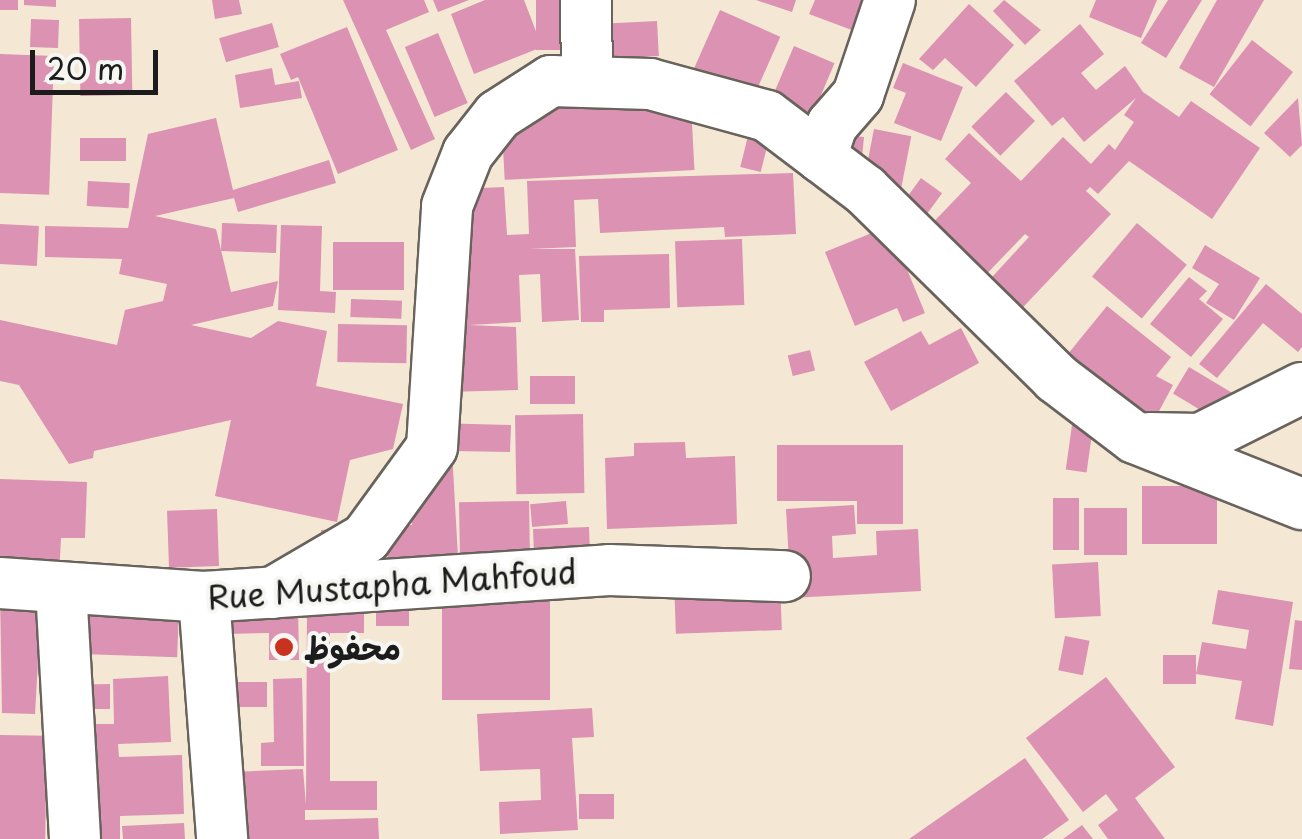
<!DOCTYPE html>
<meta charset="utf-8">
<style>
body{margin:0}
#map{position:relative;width:1302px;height:839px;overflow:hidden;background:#f4e7d4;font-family:"Playpen Sans","Playpen Sans Arabic",sans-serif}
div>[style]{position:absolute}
.building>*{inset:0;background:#dc92b2;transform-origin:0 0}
.roads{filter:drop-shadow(2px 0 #68635c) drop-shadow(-2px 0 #68635c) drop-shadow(0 2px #68635c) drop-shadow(0 -2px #68635c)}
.minor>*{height:50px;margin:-25px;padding:0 25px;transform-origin:25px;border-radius:25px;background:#fff}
.dots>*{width:28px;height:28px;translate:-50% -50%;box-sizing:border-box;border:5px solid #f6f6f2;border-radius:50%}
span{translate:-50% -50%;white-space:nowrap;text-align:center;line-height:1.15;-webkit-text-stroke:8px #f6f6f2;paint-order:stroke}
.street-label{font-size:32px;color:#1c1c1c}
.poi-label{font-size:32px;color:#1c1c1c;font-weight:700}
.left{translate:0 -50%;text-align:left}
.scale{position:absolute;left:30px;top:50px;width:128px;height:45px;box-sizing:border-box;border:5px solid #1c1c1c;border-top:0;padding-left:12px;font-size:30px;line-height:35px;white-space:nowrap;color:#1c1c1c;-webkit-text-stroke:8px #f6f6f2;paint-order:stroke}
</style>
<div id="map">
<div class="building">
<div style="left:0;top:0;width:18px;height:10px"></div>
<div style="clip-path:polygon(24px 0,56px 0,56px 7px,24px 5px)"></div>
<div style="clip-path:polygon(212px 0,239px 0,242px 14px,215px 19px)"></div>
<div style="clip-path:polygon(343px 0,424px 0,429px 12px,386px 30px,435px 139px,411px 150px)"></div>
<div style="clip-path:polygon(433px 0,469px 0,438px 12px)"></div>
<div style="clip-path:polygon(485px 0,524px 0,542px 47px,474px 74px,451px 14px)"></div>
<div style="left:536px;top:0;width:40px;height:50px"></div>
<div style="clip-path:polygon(756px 0,796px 0,792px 12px)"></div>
<div style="clip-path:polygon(815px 0,878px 0,865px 35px,809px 14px)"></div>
<div style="clip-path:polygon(1004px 0,1041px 30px,1025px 45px,993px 11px)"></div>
<div style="clip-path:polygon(1096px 0,1157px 0,1141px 38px,1089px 17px)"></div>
<div style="clip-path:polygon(1168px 0,1202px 0,1166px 58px,1141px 43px)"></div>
<div style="clip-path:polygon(1217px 0,1264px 0,1214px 87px,1179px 68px)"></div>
<div style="clip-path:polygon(969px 4px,1014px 45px,976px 87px,945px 58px,933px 70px,919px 59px)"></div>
<div style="left:720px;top:10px;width:66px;height:65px;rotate:24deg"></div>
<div style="left:131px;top:18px;width:77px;height:52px;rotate:89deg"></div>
<div style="left:31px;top:19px;width:28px;height:28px;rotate:2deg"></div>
<div style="left:657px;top:21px;width:35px;height:64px;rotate:87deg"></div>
<div style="left:272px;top:23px;width:25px;height:55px;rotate:74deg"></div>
<div style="clip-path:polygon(1080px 24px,1104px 54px,1081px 73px,1096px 90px,1125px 66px,1143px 92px,1179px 117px,1191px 101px,1260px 148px,1212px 219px,1129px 161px,1098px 194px,1090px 187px,1086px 191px,1111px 214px,1012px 319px,981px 289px,1029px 237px,1025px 234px,975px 286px,921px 235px,971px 183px,945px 159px,969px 133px,1021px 181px,1063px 137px,1091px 164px,1109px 144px,1115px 150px,1134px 122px,1124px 115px,1136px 98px,1084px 142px,1063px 117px,1052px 126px,1014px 81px)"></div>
<div style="clip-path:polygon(347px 27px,398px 150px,338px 174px,298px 77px,291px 80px,280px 54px)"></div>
<div style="left:438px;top:33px;width:76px;height:36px;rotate:67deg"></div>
<div style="left:1252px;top:40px;width:52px;height:69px;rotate:38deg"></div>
<div style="left:794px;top:46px;width:44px;height:56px;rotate:23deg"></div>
<div style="left:0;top:54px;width:54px;height:139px;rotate:2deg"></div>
<div style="clip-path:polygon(903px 63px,963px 87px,941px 141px,894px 123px,906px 93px,893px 88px)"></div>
<div style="clip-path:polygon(272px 68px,275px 85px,299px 81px,302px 98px,240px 108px,235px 75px)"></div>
<div style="left:690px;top:85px;width:85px;height:190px;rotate:87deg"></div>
<div style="left:1006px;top:92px;width:41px;height:49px;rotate:45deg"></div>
<div style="clip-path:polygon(1298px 98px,1302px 145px,1290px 157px,1264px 133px)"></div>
<div style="clip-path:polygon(216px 118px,233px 190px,329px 160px,336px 183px,238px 212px,234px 198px,155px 216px,216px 229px,231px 292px,278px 281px,273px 306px,191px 325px,251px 338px,278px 321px,327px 331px,316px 386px,403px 404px,393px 449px,350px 460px,337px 522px,215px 496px,231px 420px,94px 451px,93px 458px,69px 464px,19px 385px,0 381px,0 320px,117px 345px,125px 310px,163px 301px,167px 284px,119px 274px,122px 259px,45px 257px,45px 226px,128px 228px,148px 134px)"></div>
<div style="left:874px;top:129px;width:38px;height:67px;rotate:11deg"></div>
<div style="left:749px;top:132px;width:21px;height:36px;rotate:14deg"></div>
<div style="clip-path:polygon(833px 134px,864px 137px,861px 167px)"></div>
<div style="left:126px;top:138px;width:23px;height:46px;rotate:90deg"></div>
<div style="clip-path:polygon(793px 173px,796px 234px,725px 237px,724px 227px,600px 233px,598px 199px,574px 200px,576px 247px,529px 249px,575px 249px,579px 320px,542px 322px,540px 274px,519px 275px,521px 322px,469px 325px,516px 327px,518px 390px,446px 392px,443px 301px,467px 301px,444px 298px,439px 190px,504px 187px,507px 235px,529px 234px,527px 181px)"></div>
<div style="left:921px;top:178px;width:26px;height:30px;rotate:36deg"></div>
<div style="left:88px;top:181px;width:42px;height:25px;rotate:3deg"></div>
<div style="left:222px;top:223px;width:55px;height:28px;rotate:2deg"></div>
<div style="left:1137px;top:223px;width:65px;height:70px;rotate:40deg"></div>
<div style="left:0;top:224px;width:39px;height:40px;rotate:3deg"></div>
<div style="clip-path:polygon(281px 225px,322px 226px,320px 291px,336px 292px,335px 313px,278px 310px)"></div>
<div style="clip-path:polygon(889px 226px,925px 313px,903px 322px,897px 308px,855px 326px,825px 252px)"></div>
<div style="left:742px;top:239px;width:66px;height:67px;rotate:88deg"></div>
<div style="left:333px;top:242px;width:71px;height:48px"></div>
<div style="clip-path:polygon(1205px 245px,1260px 278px,1234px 320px,1206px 303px,1219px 284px,1192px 268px)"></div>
<div style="clip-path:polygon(669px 254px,670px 308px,604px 310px,604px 322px,581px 322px,579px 256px)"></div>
<div style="clip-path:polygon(1189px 277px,1207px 291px,1199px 299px,1223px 319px,1191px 357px,1150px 324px)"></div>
<div style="clip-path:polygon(1266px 284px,1302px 314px,1302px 347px,1298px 352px,1263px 323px,1217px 378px,1199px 364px)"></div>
<div style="left:351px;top:299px;width:51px;height:18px;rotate:2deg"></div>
<div style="clip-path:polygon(1107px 306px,1171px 357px,1156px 376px,1173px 385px,1150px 428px,1127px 416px,1135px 402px,1118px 423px,1054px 371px)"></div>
<div style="left:338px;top:324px;width:69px;height:38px;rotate:1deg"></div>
<div style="clip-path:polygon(961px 328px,979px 363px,891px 411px,864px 362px,921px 331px,929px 345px)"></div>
<div style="left:810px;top:350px;width:21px;height:23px;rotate:76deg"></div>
<div style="left:1189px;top:367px;width:57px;height:31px;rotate:31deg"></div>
<div style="left:530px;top:376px;width:45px;height:28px"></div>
<div style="left:583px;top:414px;width:79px;height:68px;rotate:89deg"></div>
<div style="left:1073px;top:418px;width:21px;height:52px;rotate:8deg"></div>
<div style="clip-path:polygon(432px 423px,511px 425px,510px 452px,452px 451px,458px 557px,388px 562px,387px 541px,324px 573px,321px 530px,412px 525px,408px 451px)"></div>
<div style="clip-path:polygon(685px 442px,686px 458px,735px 456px,737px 524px,607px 529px,605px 458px,634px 456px,634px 443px)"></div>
<div style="clip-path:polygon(777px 445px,903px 445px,903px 524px,857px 524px,857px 501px,777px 501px)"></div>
<div style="clip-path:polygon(0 479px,87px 482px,85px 538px,61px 538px,59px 576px,0 574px)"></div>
<div style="left:1142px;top:486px;width:75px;height:58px"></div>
<div style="left:1053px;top:498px;width:26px;height:52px"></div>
<div style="left:529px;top:501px;width:72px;height:70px;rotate:89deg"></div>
<div style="left:566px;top:501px;width:23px;height:36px;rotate:85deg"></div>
<div style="clip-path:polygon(854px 505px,856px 534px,832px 536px,833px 558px,877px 555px,876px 531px,918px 529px,921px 591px,791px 598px,786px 509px)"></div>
<div style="left:1084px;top:508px;width:43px;height:47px"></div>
<div style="left:217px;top:509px;width:57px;height:50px;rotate:88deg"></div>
<div style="left:589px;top:527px;width:34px;height:56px;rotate:88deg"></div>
<div style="left:1098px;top:562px;width:54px;height:46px;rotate:87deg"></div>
<div style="left:780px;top:578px;width:52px;height:106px;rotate:88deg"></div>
<div style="clip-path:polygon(1218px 590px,1293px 602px,1273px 726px,1235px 719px,1242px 681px,1196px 674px,1202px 642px,1246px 649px,1249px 630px,1212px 624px)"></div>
<div style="clip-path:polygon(0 591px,42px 593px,35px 714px,2px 713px)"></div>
<div style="left:550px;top:593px;width:107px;height:108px;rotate:90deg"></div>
<div style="clip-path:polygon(307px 602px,364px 603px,364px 633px,330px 633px,330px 781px,377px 781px,377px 810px,305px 810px,305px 820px,378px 818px,379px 839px,210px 839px,208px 773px,303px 769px,306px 805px)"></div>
<div style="left:376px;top:602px;width:33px;height:24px"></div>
<div style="left:54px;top:603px;width:125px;height:50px;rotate:2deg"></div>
<div style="clip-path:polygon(298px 605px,299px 660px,269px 660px,269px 633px,225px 634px,200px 608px)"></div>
<div style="clip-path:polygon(1295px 620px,1302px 621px,1302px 670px,1289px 669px)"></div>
<div style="left:1065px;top:636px;width:25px;height:35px;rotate:11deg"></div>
<div style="left:1163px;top:655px;width:33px;height:29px"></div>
<div style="clip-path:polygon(168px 676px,171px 742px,118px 744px,119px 757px,182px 755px,184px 814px,120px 816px,120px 839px,62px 839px,60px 685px,110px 684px,110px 709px,83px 709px,83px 724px,114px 724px,113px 679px)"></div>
<div style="clip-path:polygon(1106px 677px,1175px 767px,1135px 798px,1165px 839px,1108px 839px,1098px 825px,1118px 810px,1106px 794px,1083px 812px,1026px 738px)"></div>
<div style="clip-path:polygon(302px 678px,304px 766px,261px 766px,261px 743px,274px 742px,273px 679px)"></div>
<div style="left:267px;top:682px;width:25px;height:66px;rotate:90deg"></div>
<div style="clip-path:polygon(592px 708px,594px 737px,572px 738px,578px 830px,500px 834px,499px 802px,541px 800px,540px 769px,480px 771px,477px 714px)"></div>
<div style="left:0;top:735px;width:47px;height:104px;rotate:1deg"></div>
<div style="clip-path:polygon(1025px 758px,1069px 820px,1042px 839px,909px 839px)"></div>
<div style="left:614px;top:794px;width:25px;height:35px;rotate:90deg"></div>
<div style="clip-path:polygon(184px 823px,185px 839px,123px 839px,122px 826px)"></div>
<div style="clip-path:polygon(1082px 825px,1093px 839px,1063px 839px)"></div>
</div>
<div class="roads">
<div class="minor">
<div style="left:586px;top:0;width:82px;rotate:89.3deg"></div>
<div style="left:821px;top:157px;width:34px;rotate:-71deg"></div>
<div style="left:832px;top:125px;width:40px;rotate:-49deg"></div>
<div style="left:858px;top:95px;width:100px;rotate:-71.4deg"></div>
<div style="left:1149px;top:438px;width:51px;rotate:1.1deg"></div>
<div style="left:1200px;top:439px;width:114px;rotate:-26.6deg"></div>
<div style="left:0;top:583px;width:204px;rotate:3.9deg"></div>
<div style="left:204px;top:597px;width:406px;rotate:-3.8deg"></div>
<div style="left:609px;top:570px;width:176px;rotate:2deg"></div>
<div style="left:61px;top:588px;width:251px;rotate:86.8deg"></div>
<div style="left:272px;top:593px;width:109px;rotate:-30.3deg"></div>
<div style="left:366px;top:538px;width:112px;rotate:-54deg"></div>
<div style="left:432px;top:447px;width:241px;rotate:-86.4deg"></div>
<div style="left:447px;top:206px;width:57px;rotate:-68.4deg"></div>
<div style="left:468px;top:153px;width:48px;rotate:-51.7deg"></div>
<div style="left:498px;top:115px;width:63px;rotate:-32.7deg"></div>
<div style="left:551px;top:81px;width:99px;rotate:1.7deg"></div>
<div style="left:650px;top:84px;width:121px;rotate:15.3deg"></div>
<div style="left:767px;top:116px;width:123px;rotate:37.1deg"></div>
<div style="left:865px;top:190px;width:268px;rotate:44.5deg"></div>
<div style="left:1056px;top:378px;width:99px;rotate:37.2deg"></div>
<div style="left:1135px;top:438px;width:180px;rotate:21.6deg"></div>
<div style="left:204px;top:597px;width:243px;rotate:85.7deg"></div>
</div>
</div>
<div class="dots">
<div style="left:284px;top:647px;background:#c8321e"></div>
</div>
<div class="street-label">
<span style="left:392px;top:584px;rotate:-4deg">Rue Mustapha Mahfoud</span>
</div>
<div class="poi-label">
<span class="left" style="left:304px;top:647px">محفوظ</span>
</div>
<div class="scale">20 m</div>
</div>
